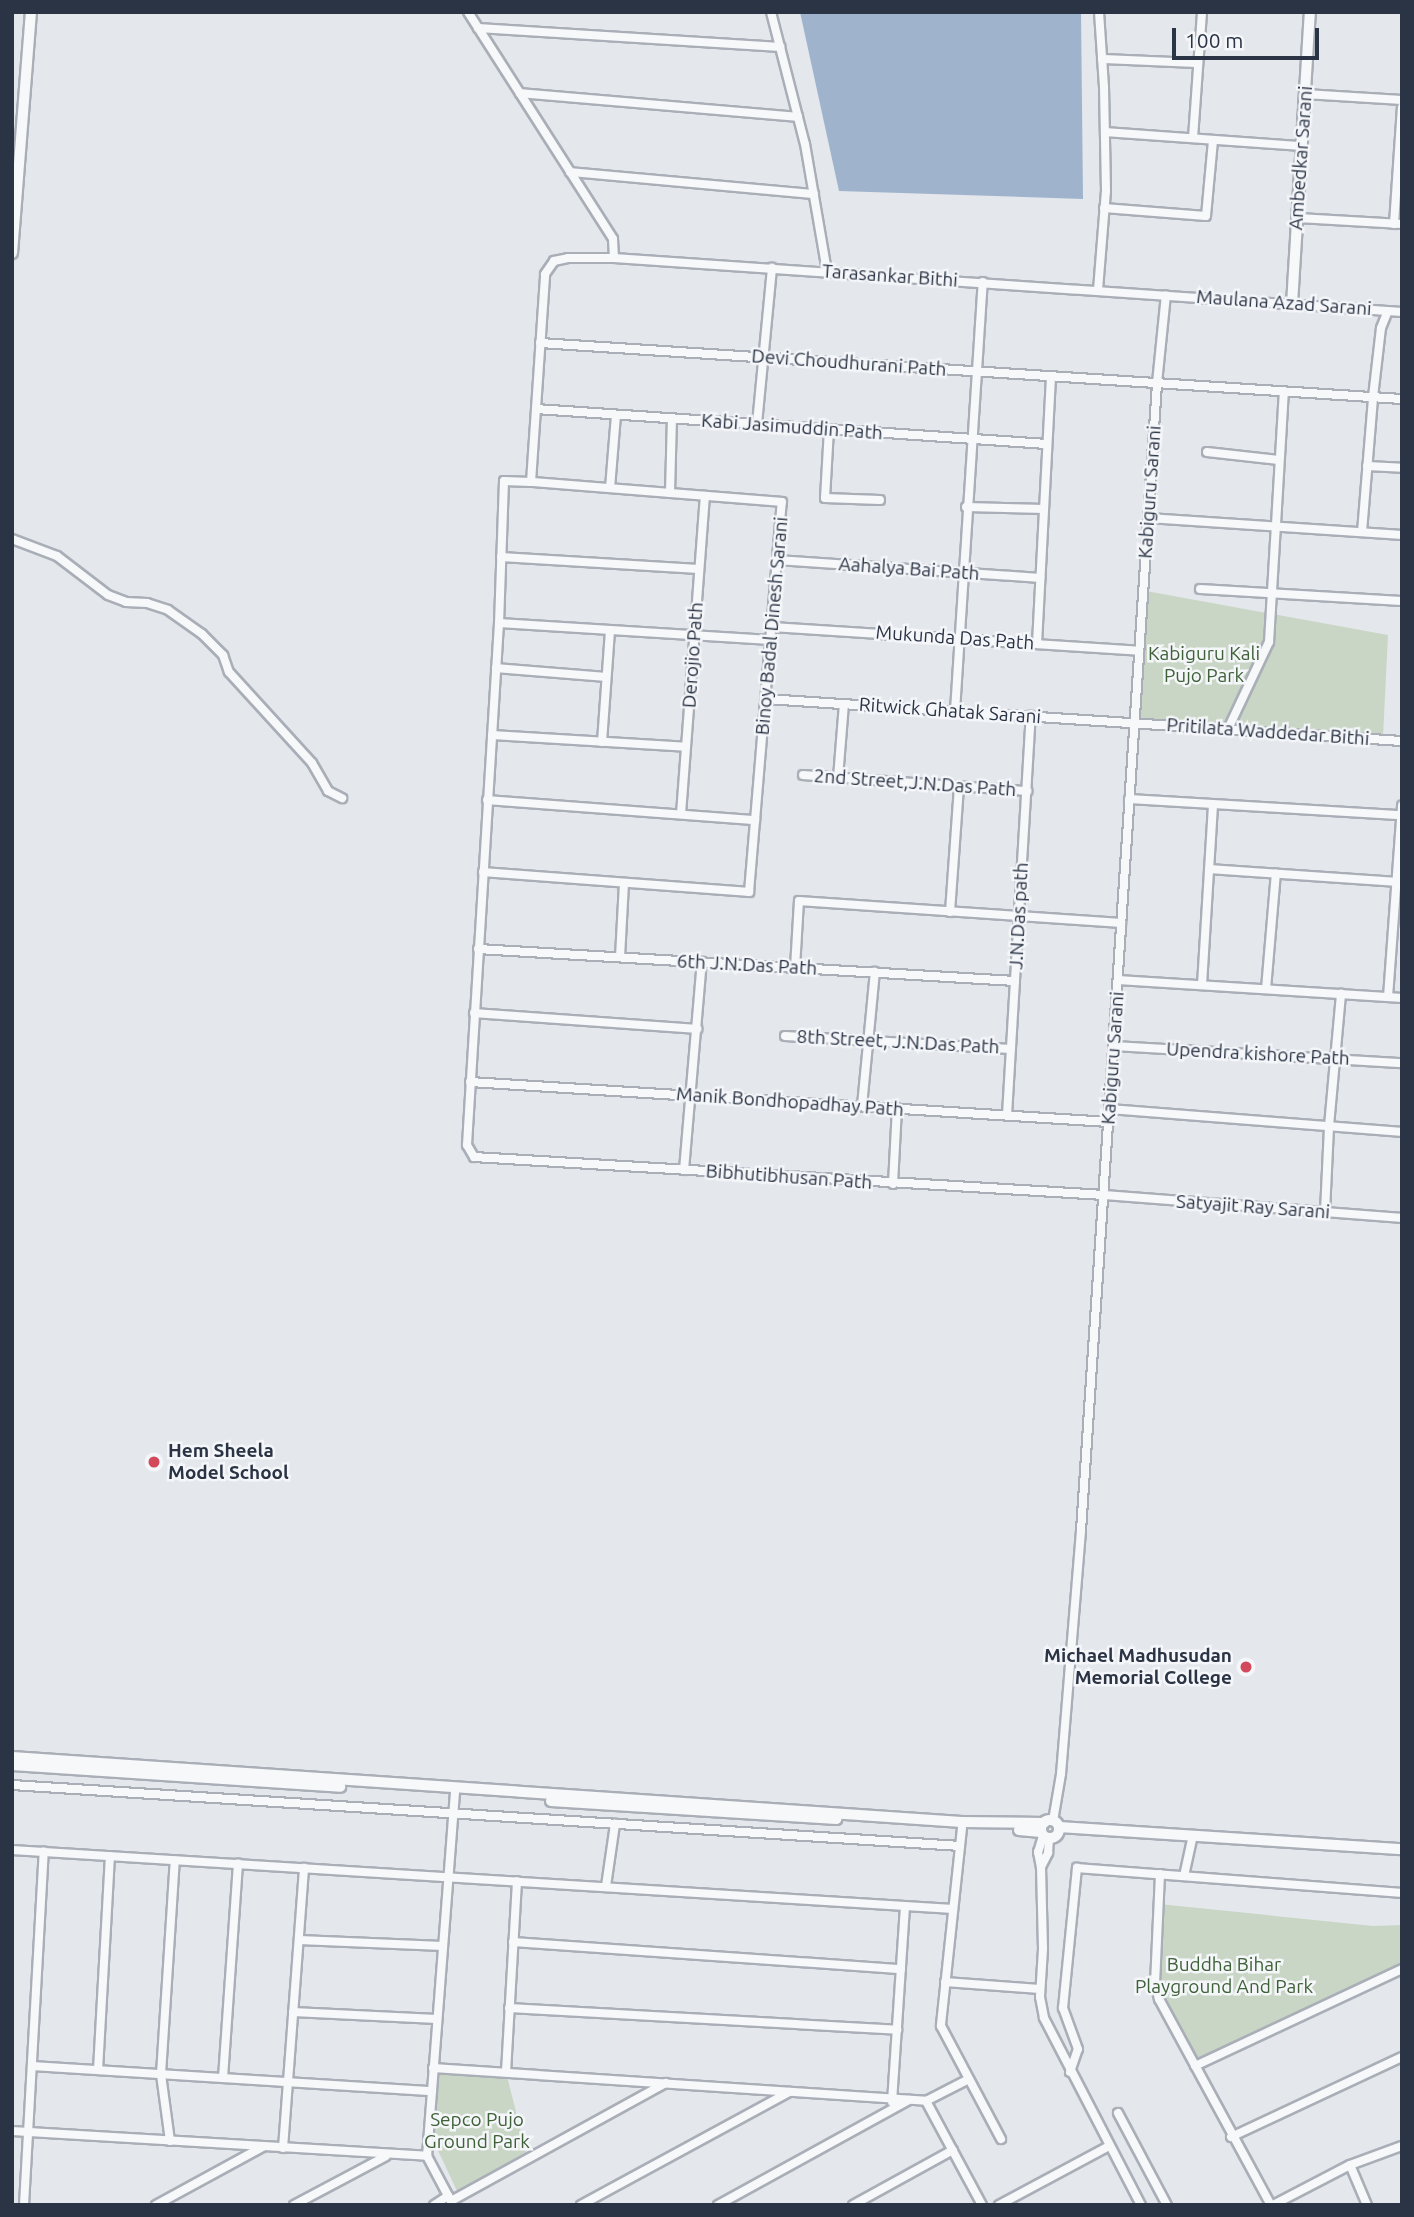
<!DOCTYPE html>
<style>
body{margin:0}
#map{position:relative;width:1414px;height:2217px;overflow:hidden;background:#e4e7ec;font-family:Ubuntu,sans-serif}
div>[style]{position:absolute}
.green>*{inset:0;background:#c9d6c5}
.water>*{inset:0;background:#9fb4cc}
.roads{filter:drop-shadow(2px 0 #a9aeb7) drop-shadow(-2px 0 #a9aeb7) drop-shadow(0 2px #a9aeb7) drop-shadow(0 -2px #a9aeb7)}
.minor>*{height:8px;margin:-4px;padding:0 4px;transform-origin:4px;border-radius:4px;background:#f7f8fa}
.tertiary>*{height:10px;margin:-5px;padding:0 5px;transform-origin:5px;border-radius:5px;background:#f7f8fa}
.tertiary>.ring{margin:-5px;padding:0;box-sizing:content-box;background:none;border:10px solid #f7f8fa;border-radius:50%}
.dots>*{width:19px;height:19px;translate:-50% -50%;box-sizing:border-box;border:4px solid #f4f6f9;border-radius:50%}
span{translate:-50% -50%;white-space:nowrap;text-align:center;line-height:1.15;-webkit-text-stroke:5px #f4f6f9;paint-order:stroke}
.street-label{font-size:19px;color:#2b3445}
.park-label{font-size:19px;color:#3f6138}
.poi-label{font-size:19px;color:#2b3445;font-weight:700}
.left{translate:0 -50%;text-align:left}
.right{translate:-100% -50%;text-align:right}
.frame{position:absolute;inset:0;border:14px solid #2b3445;pointer-events:none}
.scale{position:absolute;left:1172px;top:28px;width:147px;height:32px;box-sizing:border-box;border:4px solid #2b3445;border-top:0;padding-left:9px;font-size:21px;line-height:24px;white-space:nowrap;color:#2b3445;-webkit-text-stroke:5px #f4f6f9;paint-order:stroke}
</style>
<div id="map">
<div class="green">
<div style="clip-path:polygon(1146px 591px,1388px 635px,1383px 737px,1134px 723px)"></div>
<div style="clip-path:polygon(1159px 1904px,1373px 1926px,1402px 1925px,1402px 1966px,1196px 2062px,1156px 1988px)"></div>
<div style="clip-path:polygon(506px 2072px,526px 2152px,457px 2191px,433px 2140px,438px 2075px)"></div>
</div>
<div class="water">
<div style="clip-path:polygon(800px 12px,1081px 12px,1083px 199px,839px 191px)"></div>
</div>
<div class="roads">
<div class="minor">
<div style="left:468px;top:12px;width:269px;rotate:57.4deg"></div>
<div style="left:613px;top:239px;width:19px;rotate:87deg"></div>
<div style="left:771px;top:12px;width:136px;rotate:75.6deg"></div>
<div style="left:805px;top:144px;width:130px;rotate:80.2deg"></div>
<div style="left:478px;top:28px;width:303px;rotate:3.6deg"></div>
<div style="left:1102px;top:59px;width:96px;rotate:2.4deg"></div>
<div style="left:520px;top:93px;width:279px;rotate:4.9deg"></div>
<div style="left:1305px;top:94px;width:97px;rotate:3.5deg"></div>
<div style="left:1105px;top:132px;width:197px;rotate:4.1deg"></div>
<div style="left:1193px;top:138px;width:126px;rotate:-85.9deg"></div>
<div style="left:570px;top:172px;width:245px;rotate:5.2deg"></div>
<div style="left:1104px;top:208px;width:102px;rotate:4.5deg"></div>
<div style="left:1206px;top:216px;width:76px;rotate:-84.7deg"></div>
<div style="left:1298px;top:218px;width:104px;rotate:3.3deg"></div>
<div style="left:1394px;top:224px;width:117px;rotate:-86.1deg"></div>
<div style="left:1098px;top:290px;width:99px;rotate:-85.4deg"></div>
<div style="left:1106px;top:191px;width:104px;rotate:-91.1deg"></div>
<div style="left:1104px;top:87px;width:75px;rotate:-93.8deg"></div>
<div style="left:540px;top:343px;width:864px;rotate:3.72deg"></div>
<div style="left:536px;top:409px;width:512px;rotate:3.92deg"></div>
<div style="left:757px;top:424px;width:157px;rotate:-84.5deg"></div>
<div style="left:829px;top:429px;width:69px;rotate:93.3deg"></div>
<div style="left:825px;top:498px;width:55px;rotate:2.1deg"></div>
<div style="left:1207px;top:452px;width:72px;rotate:6.3deg"></div>
<div style="left:1367px;top:466px;width:35px;rotate:3deg"></div>
<div style="left:531px;top:482px;width:27px;rotate:-178deg"></div>
<div style="left:504px;top:481px;width:142px;rotate:92deg"></div>
<div style="left:499px;top:623px;width:523px;rotate:93.51deg"></div>
<div style="left:467px;top:1145px;width:14px;rotate:60deg"></div>
<div style="left:474px;top:1157px;width:632px;rotate:3.45deg"></div>
<div style="left:1105px;top:1195px;width:298px;rotate:4.4deg"></div>
<div style="left:610px;top:488px;width:73px;rotate:-85.3deg"></div>
<div style="left:670px;top:493px;width:75px;rotate:-88.5deg"></div>
<div style="left:966px;top:507px;width:78px;rotate:1.5deg"></div>
<div style="left:1148px;top:518px;width:255px;rotate:3.8deg"></div>
<div style="left:1362px;top:532px;width:135px;rotate:-85.3deg"></div>
<div style="left:1373px;top:397px;width:69px;rotate:-83.4deg"></div>
<div style="left:1381px;top:328px;width:18px;rotate:-68deg"></div>
<div style="left:12px;top:539px;width:48px;rotate:20.7deg"></div>
<div style="left:57px;top:556px;width:64px;rotate:37.4deg"></div>
<div style="left:108px;top:595px;width:19px;rotate:21deg"></div>
<div style="left:126px;top:602px;width:21px;rotate:3deg"></div>
<div style="left:147px;top:603px;width:22px;rotate:18deg"></div>
<div style="left:168px;top:610px;width:42px;rotate:35.2deg"></div>
<div style="left:202px;top:634px;width:30px;rotate:45deg"></div>
<div style="left:223px;top:655px;width:18px;rotate:71deg"></div>
<div style="left:229px;top:672px;width:123px;rotate:47.6deg"></div>
<div style="left:312px;top:763px;width:32px;rotate:60deg"></div>
<div style="left:328px;top:791px;width:16px;rotate:27deg"></div>
<div style="left:501px;top:557px;width:198px;rotate:3.5deg"></div>
<div style="left:777px;top:560px;width:264px;rotate:3.9deg"></div>
<div style="left:1200px;top:589px;width:202px;rotate:3.4deg"></div>
<div style="left:499px;top:623px;width:272px;rotate:3.6deg"></div>
<div style="left:772px;top:627px;width:368px;rotate:3.7deg"></div>
<div style="left:1037px;top:644px;width:268px;rotate:-87deg"></div>
<div style="left:496px;top:668px;width:110px;rotate:4.7deg"></div>
<div style="left:766px;top:699px;width:637px;rotate:3.78deg"></div>
<div style="left:955px;top:711px;width:430px;rotate:-86.3deg"></div>
<div style="left:1228px;top:729px;width:96px;rotate:-64.8deg"></div>
<div style="left:1269px;top:642px;width:251px;rotate:-86.6deg"></div>
<div style="left:492px;top:735px;width:194px;rotate:3.5deg"></div>
<div style="left:602px;top:742px;width:112px;rotate:-85.9deg"></div>
<div style="left:803px;top:775px;width:225px;rotate:4.1deg"></div>
<div style="left:838px;top:778px;width:74px;rotate:-85.4deg"></div>
<div style="left:1129px;top:799px;width:273px;rotate:3.4deg"></div>
<div style="left:487px;top:800px;width:269px;rotate:4.3deg"></div>
<div style="left:681px;top:814px;width:319px;rotate:-85.7deg"></div>
<div style="left:1209px;top:869px;width:193px;rotate:3.9deg"></div>
<div style="left:483px;top:872px;width:267px;rotate:4.3deg"></div>
<div style="left:749px;top:892px;width:391px;rotate:-85.2deg"></div>
<div style="left:782px;top:502px;width:252px;rotate:-175.4deg"></div>
<div style="left:531px;top:482px;width:208px;rotate:-86.1deg"></div>
<div style="left:545px;top:274px;width:16px;rotate:-55deg"></div>
<div style="left:554px;top:261px;width:14px;rotate:-12deg"></div>
<div style="left:568px;top:258px;width:46px"></div>
<div style="left:614px;top:258px;width:790px;rotate:3.92deg"></div>
<div style="left:950px;top:912px;width:126px;rotate:-85.9deg"></div>
<div style="left:478px;top:949px;width:538px;rotate:3.41deg"></div>
<div style="left:620px;top:957px;width:74px;rotate:-86.9deg"></div>
<div style="left:795px;top:968px;width:67px;rotate:-86.6deg"></div>
<div style="left:799px;top:901px;width:323px;rotate:3.9deg"></div>
<div style="left:1118px;top:980px;width:285px;rotate:3.6deg"></div>
<div style="left:1202px;top:985px;width:181px;rotate:-86.5deg"></div>
<div style="left:1266px;top:989px;width:116px;rotate:-85.1deg"></div>
<div style="left:1388px;top:997px;width:192px;rotate:-85.8deg"></div>
<div style="left:474px;top:1013px;width:224px;rotate:4.1deg"></div>
<div style="left:785px;top:1036px;width:226px;rotate:3.3deg"></div>
<div style="left:1114px;top:1046px;width:289px;rotate:3.4deg"></div>
<div style="left:470px;top:1082px;width:640px;rotate:3.58deg"></div>
<div style="left:862px;top:1106px;width:135px;rotate:-84.5deg"></div>
<div style="left:1110px;top:1109px;width:293px;rotate:4.5deg"></div>
<div style="left:1007px;top:1115px;width:400px;rotate:-86.6deg"></div>
<div style="left:684px;top:1170px;width:209px;rotate:-85.1deg"></div>
<div style="left:893px;top:1184px;width:76px;rotate:-87deg"></div>
<div style="left:1325px;top:1212px;width:86px;rotate:-87.3deg"></div>
<div style="left:1329px;top:1126px;width:133px;rotate:-84.8deg"></div>
<div style="left:12px;top:1785px;width:950px;rotate:3.68deg"></div>
<div style="left:1053px;top:1821px;width:48px;rotate:-80.3deg"></div>
<div style="left:1061px;top:1774px;width:244px;rotate:-85.3deg"></div>
<div style="left:1081px;top:1531px;width:1151px;rotate:-86.21deg"></div>
<div style="left:1157px;top:383px;width:88px;rotate:-84.2deg"></div>
<div style="left:962px;top:1828px;width:199px;rotate:96.1deg"></div>
<div style="left:941px;top:2026px;width:128px;rotate:62deg"></div>
<div style="left:1043px;top:1836px;width:17px;rotate:107deg"></div>
<div style="left:1038px;top:1852px;width:15px;rotate:79deg"></div>
<div style="left:1041px;top:1867px;width:82px;rotate:88.6deg"></div>
<div style="left:1043px;top:1949px;width:48px;rotate:93.6deg"></div>
<div style="left:1040px;top:1997px;width:21px;rotate:79deg"></div>
<div style="left:1044px;top:2018px;width:211px;rotate:62.6deg"></div>
<div style="left:12px;top:1850px;width:943px;rotate:3.59deg"></div>
<div style="left:1041px;top:1867px;width:16px;rotate:-63deg"></div>
<div style="left:1048px;top:1853px;width:14px;rotate:-86deg"></div>
<div style="left:1160px;top:1874px;width:110px;rotate:92.6deg"></div>
<div style="left:1155px;top:1984px;width:16px;rotate:75deg"></div>
<div style="left:1159px;top:1999px;width:234px;rotate:61.5deg"></div>
<div style="left:1184px;top:1876px;width:42px;rotate:-77.6deg"></div>
<div style="left:606px;top:1886px;width:63px;rotate:-81.7deg"></div>
<div style="left:299px;top:1940px;width:144px;rotate:2.4deg"></div>
<div style="left:513px;top:1942px;width:389px;rotate:4deg"></div>
<div style="left:945px;top:1982px;width:95px;rotate:4.2deg"></div>
<div style="left:509px;top:2008px;width:389px;rotate:3.2deg"></div>
<div style="left:293px;top:2012px;width:144px;rotate:2.8deg"></div>
<div style="left:32px;top:2066px;width:401px;rotate:3.6deg"></div>
<div style="left:1195px;top:2066px;width:229px;rotate:-25.1deg"></div>
<div style="left:433px;top:2068px;width:494px;rotate:3.8deg"></div>
<div style="left:926px;top:2101px;width:118px;rotate:61.7deg"></div>
<div style="left:98px;top:2070px;width:214px;rotate:-86.8deg"></div>
<div style="left:506px;top:2072px;width:191px;rotate:-86.7deg"></div>
<div style="left:1070px;top:2072px;width:24px;rotate:-71deg"></div>
<div style="left:1078px;top:2049px;width:44px;rotate:-110.1deg"></div>
<div style="left:1063px;top:2008px;width:141px;rotate:-84.3deg"></div>
<div style="left:1077px;top:1868px;width:326px;rotate:4.4deg"></div>
<div style="left:223px;top:2078px;width:215px;rotate:-86deg"></div>
<div style="left:926px;top:2101px;width:48px;rotate:-27.1deg"></div>
<div style="left:892px;top:2102px;width:196px;rotate:-86.2deg"></div>
<div style="left:1118px;top:2113px;width:104px;rotate:62deg"></div>
<div style="left:12px;top:2131px;width:416px;rotate:3.4deg"></div>
<div style="left:1231px;top:2137px;width:189px;rotate:-25.1deg"></div>
<div style="left:170px;top:2141px;width:68px;rotate:-97.7deg"></div>
<div style="left:161px;top:2074px;width:214px;rotate:-86.3deg"></div>
<div style="left:283px;top:2148px;width:281px;rotate:-85.7deg"></div>
<div style="left:451px;top:2201px;width:245px;rotate:-28.8deg"></div>
<div style="left:24px;top:2205px;width:354px;rotate:-86.8deg"></div>
<div style="left:156px;top:2205px;width:123px;rotate:-28.6deg"></div>
<div style="left:294px;top:2205px;width:104px;rotate:-28deg"></div>
<div style="left:434px;top:2205px;width:17px;rotate:-33deg"></div>
<div style="left:453px;top:2205px;width:55px;rotate:-118deg"></div>
<div style="left:427px;top:2156px;width:369px;rotate:-85.6deg"></div>
<div style="left:581px;top:2205px;width:237px;rotate:-28.5deg"></div>
<div style="left:718px;top:2205px;width:218px;rotate:-28.8deg"></div>
<div style="left:853px;top:2205px;width:114px;rotate:-28.8deg"></div>
<div style="left:999px;top:2205px;width:125px;rotate:-28.2deg"></div>
<div style="left:1273px;top:2205px;width:87px;rotate:-27.5deg"></div>
<div style="left:1367px;top:2205px;width:43px;rotate:-113deg"></div>
<div style="left:1350px;top:2165px;width:55px;rotate:-20.1deg"></div>
</div>
<div class="tertiary">
<div style="left:12px;top:253px;width:242px;rotate:-85.5deg"></div>
<div style="left:1292px;top:304px;width:293px;rotate:-86.5deg"></div>
<div style="left:12px;top:1757px;width:952px;rotate:3.91deg"></div>
<div style="left:962px;top:1822px;width:82px;rotate:0.7deg"></div>
<div style="left:12px;top:1765px;width:329px;rotate:3.8deg"></div>
<div style="left:551px;top:1801px;width:286px;rotate:3.6deg"></div>
<div class="ring" style="left:1041px;top:1820px;width:8px;height:8px"></div>
<div style="left:1059px;top:1827px;width:344px;rotate:3.7deg"></div>
<div style="left:1019px;top:1830px;width:22px;rotate:5deg"></div>
</div>
</div>
<div class="dots">
<div style="left:154px;top:1462px;background:#d1495b"></div>
<div style="left:1246px;top:1667px;background:#d1495b"></div>
</div>
<div class="street-label">
<span style="left:1301px;top:158px;rotate:-86deg">Ambedkar Sarani</span>
<span style="left:890px;top:276px;rotate:4deg">Tarasankar Bithi</span>
<span style="left:1284px;top:303px;rotate:4deg">Maulana Azad Sarani</span>
<span style="left:849px;top:363px;rotate:4deg">Devi Choudhurani Path</span>
<span style="left:792px;top:427px;rotate:4deg">Kabi Jasimuddin Path</span>
<span style="left:1150px;top:492px;rotate:-86deg">Kabiguru Sarani</span>
<span style="left:909px;top:569px;rotate:4deg">Aahalya Bai Path</span>
<span style="left:772px;top:626px;rotate:-85deg">Binoy Badal Dinesh Sarani</span>
<span style="left:955px;top:638px;rotate:4deg">Mukunda Das Path</span>
<span style="left:693px;top:655px;rotate:-86deg">Derojio Path</span>
<span style="left:950px;top:711px;rotate:4deg">Ritwick Ghatak Sarani</span>
<span style="left:1268px;top:732px;rotate:4deg">Pritilata Waddedar Bithi</span>
<span style="left:915px;top:783px;rotate:4deg">2nd Street,J.N.Das Path</span>
<span style="left:1019px;top:916px;rotate:-87deg">J.N.Das path</span>
<span style="left:747px;top:965px;rotate:3deg">6th J.N.Das Path</span>
<span style="left:898px;top:1042px;rotate:3deg">8th Street, J.N.Das Path</span>
<span style="left:1258px;top:1054px;rotate:3deg">Upendra kishore Path</span>
<span style="left:1113px;top:1058px;rotate:-86deg">Kabiguru Sarani</span>
<span style="left:790px;top:1102px;rotate:4deg">Manik Bondhopadhay Path</span>
<span style="left:789px;top:1177px;rotate:4deg">Bibhutibhusan Path</span>
<span style="left:1253px;top:1207px;rotate:4deg">Satyajit Ray Sarani</span>
</div>
<div class="park-label">
<span style="left:1204px;top:665px">Kabiguru Kali<br>Pujo Park</span>
<span style="left:1224px;top:1976px">Buddha Bihar<br>Playground And Park</span>
<span style="left:477px;top:2131px">Sepco Pujo<br>Ground Park</span>
</div>
<div class="poi-label">
<span class="left" style="left:168px;top:1462px">Hem Sheela<br>Model School</span>
<span class="right" style="left:1232px;top:1667px">Michael Madhusudan<br>Memorial College</span>
</div>
<div class="frame"></div>
<div class="scale">100 m</div>
</div>
